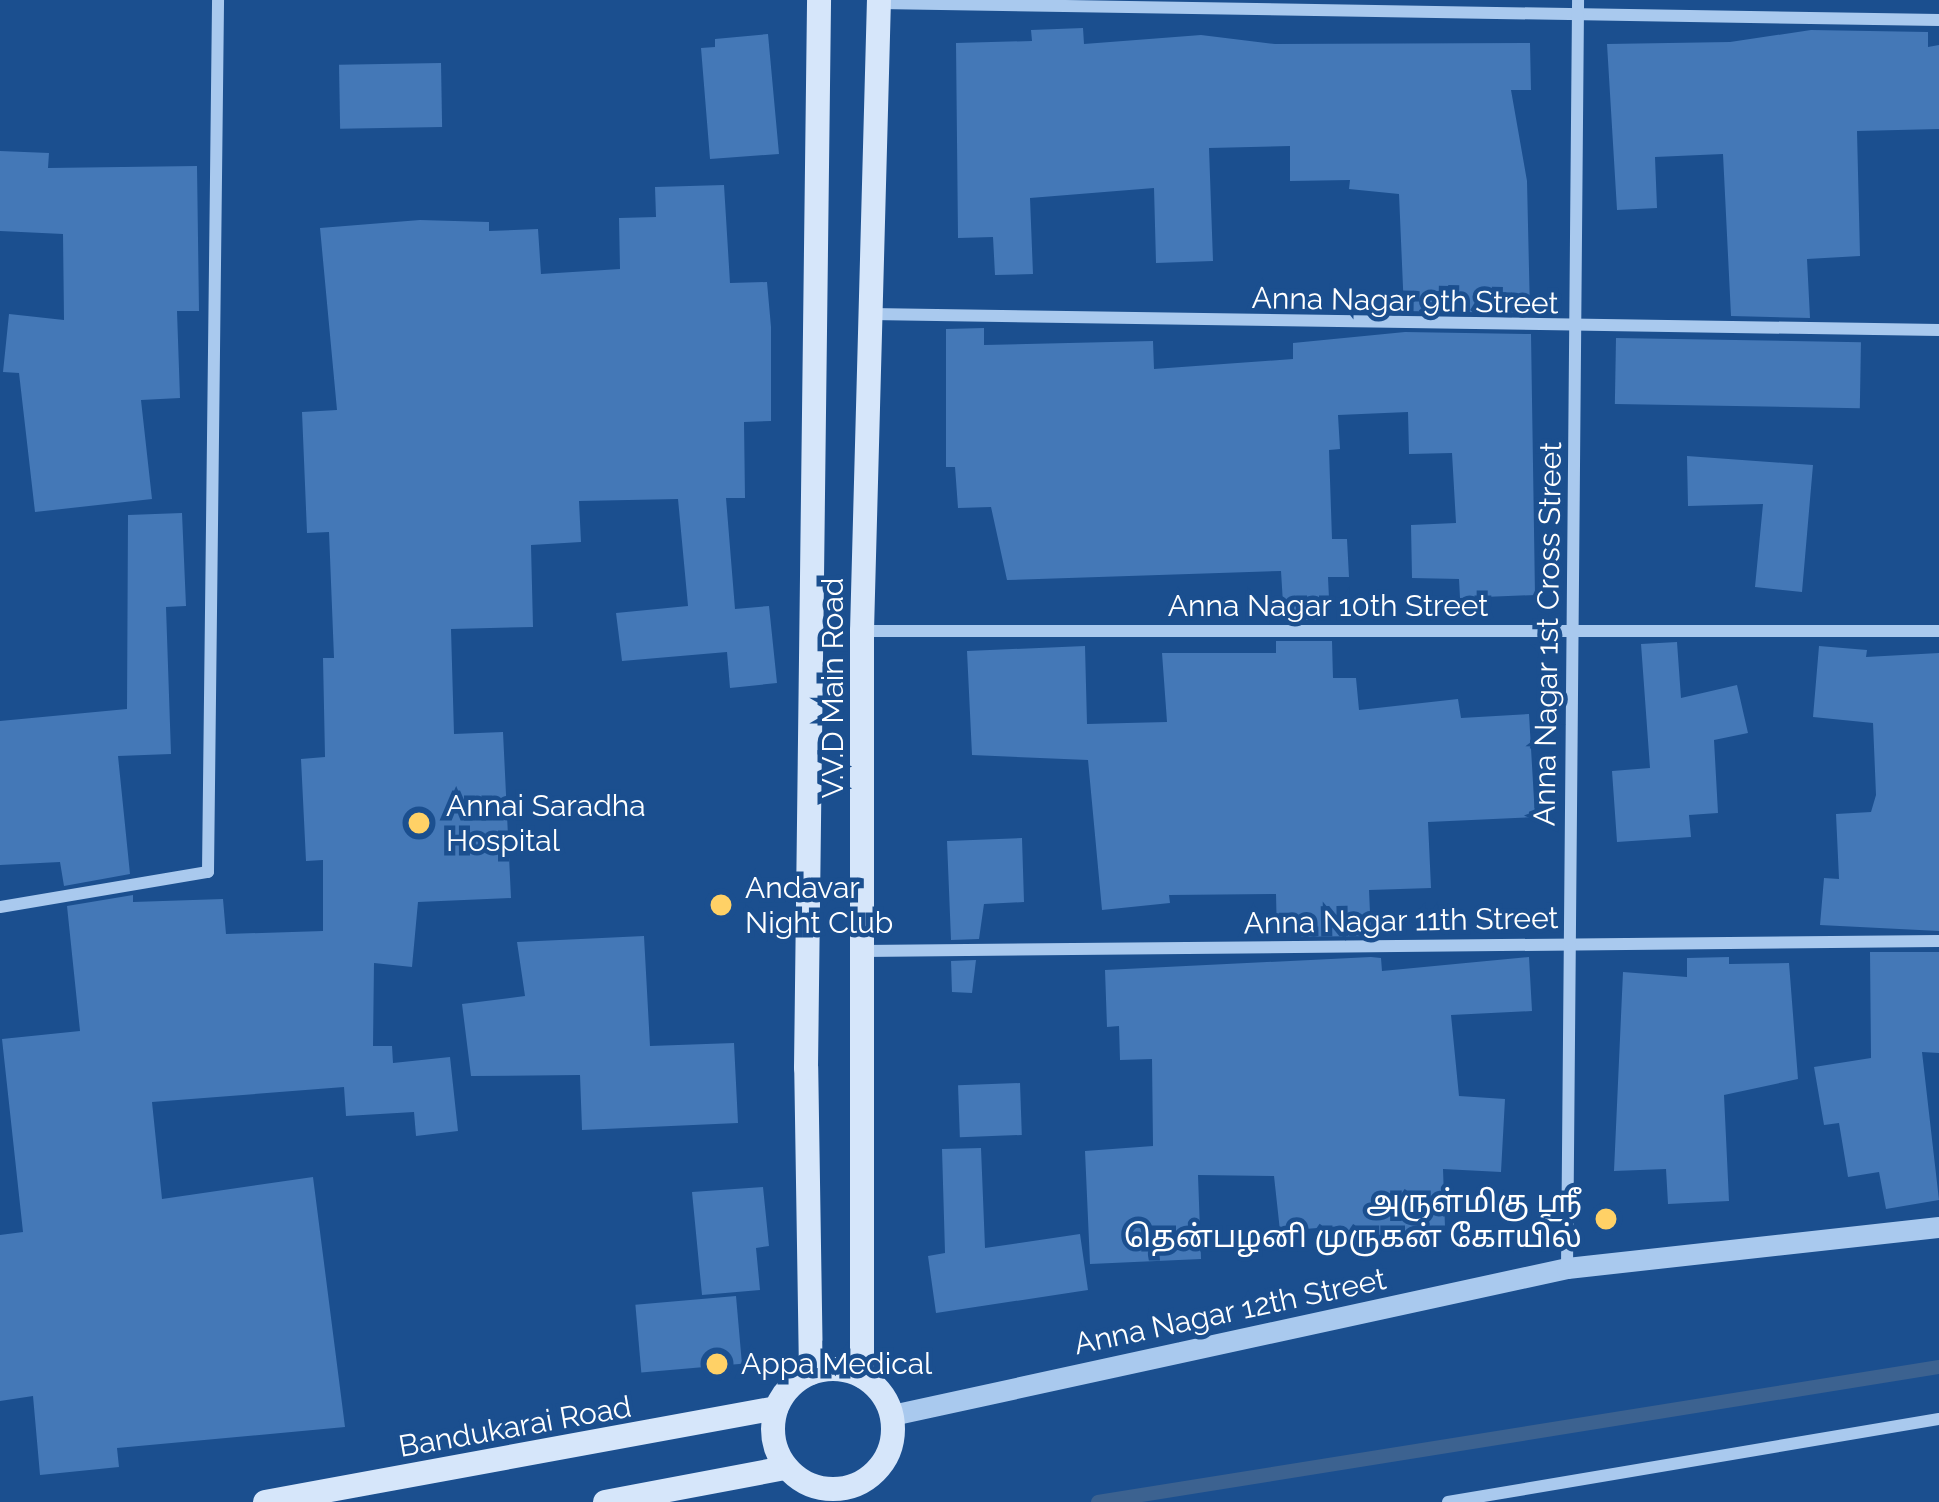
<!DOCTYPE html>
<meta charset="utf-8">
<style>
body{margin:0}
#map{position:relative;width:1939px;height:1502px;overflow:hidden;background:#1b4f8f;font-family:Raleway,"Noto Sans Tamil",sans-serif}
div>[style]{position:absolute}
.stream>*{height:14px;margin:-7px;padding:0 7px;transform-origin:7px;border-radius:7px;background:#3c6290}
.building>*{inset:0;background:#4478b7;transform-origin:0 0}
.minor>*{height:12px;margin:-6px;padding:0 6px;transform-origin:6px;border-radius:6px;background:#a9c9ee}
.tertiary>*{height:21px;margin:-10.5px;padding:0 10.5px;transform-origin:10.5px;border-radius:10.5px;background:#a9c9ee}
.secondary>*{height:24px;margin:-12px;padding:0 12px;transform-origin:12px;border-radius:12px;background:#d6e6fa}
.secondary>.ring{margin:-12px;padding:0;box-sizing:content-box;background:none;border:24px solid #d6e6fa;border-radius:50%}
.dots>*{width:33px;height:33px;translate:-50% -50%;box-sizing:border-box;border:6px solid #1b4f8f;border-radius:50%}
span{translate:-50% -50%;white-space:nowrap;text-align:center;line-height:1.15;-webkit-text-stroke:9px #1b4f8f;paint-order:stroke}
.street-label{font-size:30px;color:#fff}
.poi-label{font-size:30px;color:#fff}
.left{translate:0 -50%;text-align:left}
.right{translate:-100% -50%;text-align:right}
</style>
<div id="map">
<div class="stream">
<div style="left:1098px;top:1502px;width:852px;rotate:-9.12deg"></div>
</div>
<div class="building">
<div style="clip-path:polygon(1083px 28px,1084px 44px,1201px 35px,1275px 44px,1530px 43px,1531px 90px,1511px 90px,1527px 181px,1530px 313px,1404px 311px,1399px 194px,1349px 189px,1350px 180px,1290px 181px,1290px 146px,1209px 148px,1213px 261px,1156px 263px,1154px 188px,1030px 198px,1033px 274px,995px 275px,993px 237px,958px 238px,956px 43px,1032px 41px,1031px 30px)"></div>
<div style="clip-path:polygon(1811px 30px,1928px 32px,1928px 47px,1939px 45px,1939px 129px,1857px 131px,1860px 256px,1807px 259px,1810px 318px,1731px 316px,1723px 154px,1655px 157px,1657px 208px,1617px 210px,1607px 44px,1730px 42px)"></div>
<div style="clip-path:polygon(768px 34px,779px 154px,710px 159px,701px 48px,715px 47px,715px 39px)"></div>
<div style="left:441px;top:63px;width:64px;height:102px;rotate:89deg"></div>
<div style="clip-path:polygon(0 151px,49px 153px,48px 168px,197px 166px,199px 311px,177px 311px,180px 398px,141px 400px,152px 499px,35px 512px,19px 373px,3px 372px,9px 314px,64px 320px,63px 234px,0 231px)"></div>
<div style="clip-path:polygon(724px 185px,730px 283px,767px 282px,771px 327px,771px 421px,744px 422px,745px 498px,726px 498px,735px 609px,769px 606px,777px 683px,730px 688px,727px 652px,622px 661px,616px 613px,688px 606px,678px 499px,579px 501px,581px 542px,531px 545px,533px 627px,451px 629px,454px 734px,503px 732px,511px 898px,418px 902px,412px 967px,374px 963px,373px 1046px,392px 1046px,393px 1063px,450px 1057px,458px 1131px,416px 1136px,414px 1112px,346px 1116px,344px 1087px,152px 1102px,162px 1199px,313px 1177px,345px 1427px,117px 1448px,119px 1467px,40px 1475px,33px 1396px,0 1401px,0 1235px,23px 1232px,2px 1039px,80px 1031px,67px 906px,133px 895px,133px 902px,223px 899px,226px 934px,323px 931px,323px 860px,306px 861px,301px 759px,325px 757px,323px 658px,334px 658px,329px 532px,307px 533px,302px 412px,337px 410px,320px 228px,420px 220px,489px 222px,489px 231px,538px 229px,541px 274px,620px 269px,619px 218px,656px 217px,655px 187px)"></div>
<div style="clip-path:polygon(984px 328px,984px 345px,1153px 341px,1154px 369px,1293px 359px,1293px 343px,1405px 332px,1531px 334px,1535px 595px,1460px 598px,1459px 579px,1412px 578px,1411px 525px,1456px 523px,1452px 453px,1409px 454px,1408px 412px,1338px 415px,1340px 449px,1329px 450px,1332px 539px,1347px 539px,1349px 577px,1328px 577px,1330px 620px,1284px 620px,1281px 571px,1007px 580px,991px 507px,958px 508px,955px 467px,946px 467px,946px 329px)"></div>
<div style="left:1616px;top:338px;width:245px;height:66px;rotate:1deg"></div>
<div style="clip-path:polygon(1687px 456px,1813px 465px,1802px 592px,1755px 587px,1763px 504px,1688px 506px)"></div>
<div style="clip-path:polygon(182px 513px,186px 606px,166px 607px,171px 754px,118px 756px,130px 874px,64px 886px,60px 862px,0 865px,0 721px,127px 709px,128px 515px)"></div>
<div style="clip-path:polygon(1276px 641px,1332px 641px,1333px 678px,1356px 678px,1359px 710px,1458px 699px,1461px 718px,1529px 714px,1535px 817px,1428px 822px,1431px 888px,1369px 890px,1371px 936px,1277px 937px,1276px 894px,1169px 895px,1170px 903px,1102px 910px,1088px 760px,972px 755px,967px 651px,1085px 646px,1087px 724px,1167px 722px,1162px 653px,1276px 653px)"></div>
<div style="clip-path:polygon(1677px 642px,1681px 698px,1737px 685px,1748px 733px,1714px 740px,1718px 813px,1689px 815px,1691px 837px,1617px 842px,1612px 771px,1650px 768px,1641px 644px)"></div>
<div style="clip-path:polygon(1819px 646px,1867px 650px,1866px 657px,1939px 653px,1939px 931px,1820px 925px,1824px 878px,1839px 879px,1836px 814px,1871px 812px,1876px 795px,1873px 723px,1813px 717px)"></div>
<div style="clip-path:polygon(1022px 838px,1024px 902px,984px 904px,979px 939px,951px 940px,947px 841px)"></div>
<div style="clip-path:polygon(644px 936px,650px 1046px,734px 1043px,738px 1123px,582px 1130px,580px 1075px,471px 1076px,462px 1004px,525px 996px,517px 942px)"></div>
<div style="clip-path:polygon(1870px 952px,1939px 952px,1939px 1053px,1922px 1052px,1939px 1200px,1886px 1209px,1879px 1172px,1848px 1177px,1839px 1123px,1824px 1125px,1814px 1067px,1871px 1058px)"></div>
<div style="clip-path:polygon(1371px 957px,1381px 958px,1382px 971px,1529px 957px,1532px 1011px,1451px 1015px,1459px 1096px,1505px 1099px,1501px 1172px,1443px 1169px,1445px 1227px,1343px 1239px,1342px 1226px,1280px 1231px,1274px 1176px,1198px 1175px,1201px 1259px,1090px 1264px,1085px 1151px,1153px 1146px,1152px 1059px,1120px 1060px,1119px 1026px,1107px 1027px,1105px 970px)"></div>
<div style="clip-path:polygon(1729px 957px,1729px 964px,1789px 963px,1798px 1079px,1724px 1095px,1729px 1201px,1668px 1204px,1666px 1169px,1614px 1171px,1623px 972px,1687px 977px,1687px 958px)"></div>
<div style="clip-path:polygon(976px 960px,972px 993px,952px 992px,951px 961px)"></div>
<div style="left:1020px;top:1083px;width:52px;height:62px;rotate:88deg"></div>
<div style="clip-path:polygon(981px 1148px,985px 1248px,1080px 1234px,1088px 1290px,936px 1313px,928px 1256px,945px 1253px,942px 1149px)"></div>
<div style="clip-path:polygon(763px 1187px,769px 1246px,756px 1248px,760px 1290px,702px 1295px,692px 1192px)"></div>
<div style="left:736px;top:1296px;width:68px;height:101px;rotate:85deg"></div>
</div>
<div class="minor">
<div style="left:879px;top:3px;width:1060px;rotate:0.92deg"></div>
<div style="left:871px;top:314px;width:1068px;rotate:0.86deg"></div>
<div style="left:862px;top:631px;width:1077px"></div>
<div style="left:0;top:907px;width:211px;rotate:-9.6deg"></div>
<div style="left:208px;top:872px;width:872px;rotate:-89.34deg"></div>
<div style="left:863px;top:951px;width:1076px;rotate:-0.53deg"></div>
<div style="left:1567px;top:1268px;width:1268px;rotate:-89.5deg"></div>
<div style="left:1448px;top:1502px;width:498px;rotate:-9.6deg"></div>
</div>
<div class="tertiary">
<div style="left:892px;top:1415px;width:691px;rotate:-12.29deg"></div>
<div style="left:1567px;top:1268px;width:374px;rotate:-6.3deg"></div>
</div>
<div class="secondary">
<div class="ring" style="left:773px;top:1369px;width:96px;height:96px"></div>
<div style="left:811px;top:1373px;width:305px;rotate:-90.9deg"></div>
<div style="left:806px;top:1068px;width:1068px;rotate:-89.3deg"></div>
<div style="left:862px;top:1376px;width:745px;rotate:-90deg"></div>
<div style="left:862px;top:631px;width:631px;rotate:-88.46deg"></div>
<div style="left:265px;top:1502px;width:520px;rotate:-10.42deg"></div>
<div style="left:605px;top:1502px;width:183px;rotate:-10.7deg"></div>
</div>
<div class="dots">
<div style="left:419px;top:823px;background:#ffd166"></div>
<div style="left:721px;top:905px;background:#ffd166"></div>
<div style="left:1606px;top:1219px;background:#ffd166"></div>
<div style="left:717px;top:1364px;background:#ffd166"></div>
</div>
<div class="street-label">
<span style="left:1405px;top:301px;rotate:1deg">Anna Nagar 9th Street</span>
<span style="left:1328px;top:606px">Anna Nagar 10th Street</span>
<span style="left:1548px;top:634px;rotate:-89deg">Anna Nagar 1st Cross Street</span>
<span style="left:833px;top:688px;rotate:-90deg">V.V.D Main Road</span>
<span style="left:1401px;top:921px;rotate:-1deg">Anna Nagar 11th Street</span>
<span style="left:1230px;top:1312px;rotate:-12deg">Anna Nagar 12th Street</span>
<span style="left:515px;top:1427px;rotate:-10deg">Bandukarai Road</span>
</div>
<div class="poi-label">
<span class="left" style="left:446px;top:823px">Annai Saradha<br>Hospital</span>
<span class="left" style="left:745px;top:905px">Andavar<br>Night Club</span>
<span class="right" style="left:1582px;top:1219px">அருள்மிகு ஶ்ரீ<br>தென்பழனி முருகன் கோயில்</span>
<span class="left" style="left:741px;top:1364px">Appa Medical</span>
</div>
</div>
